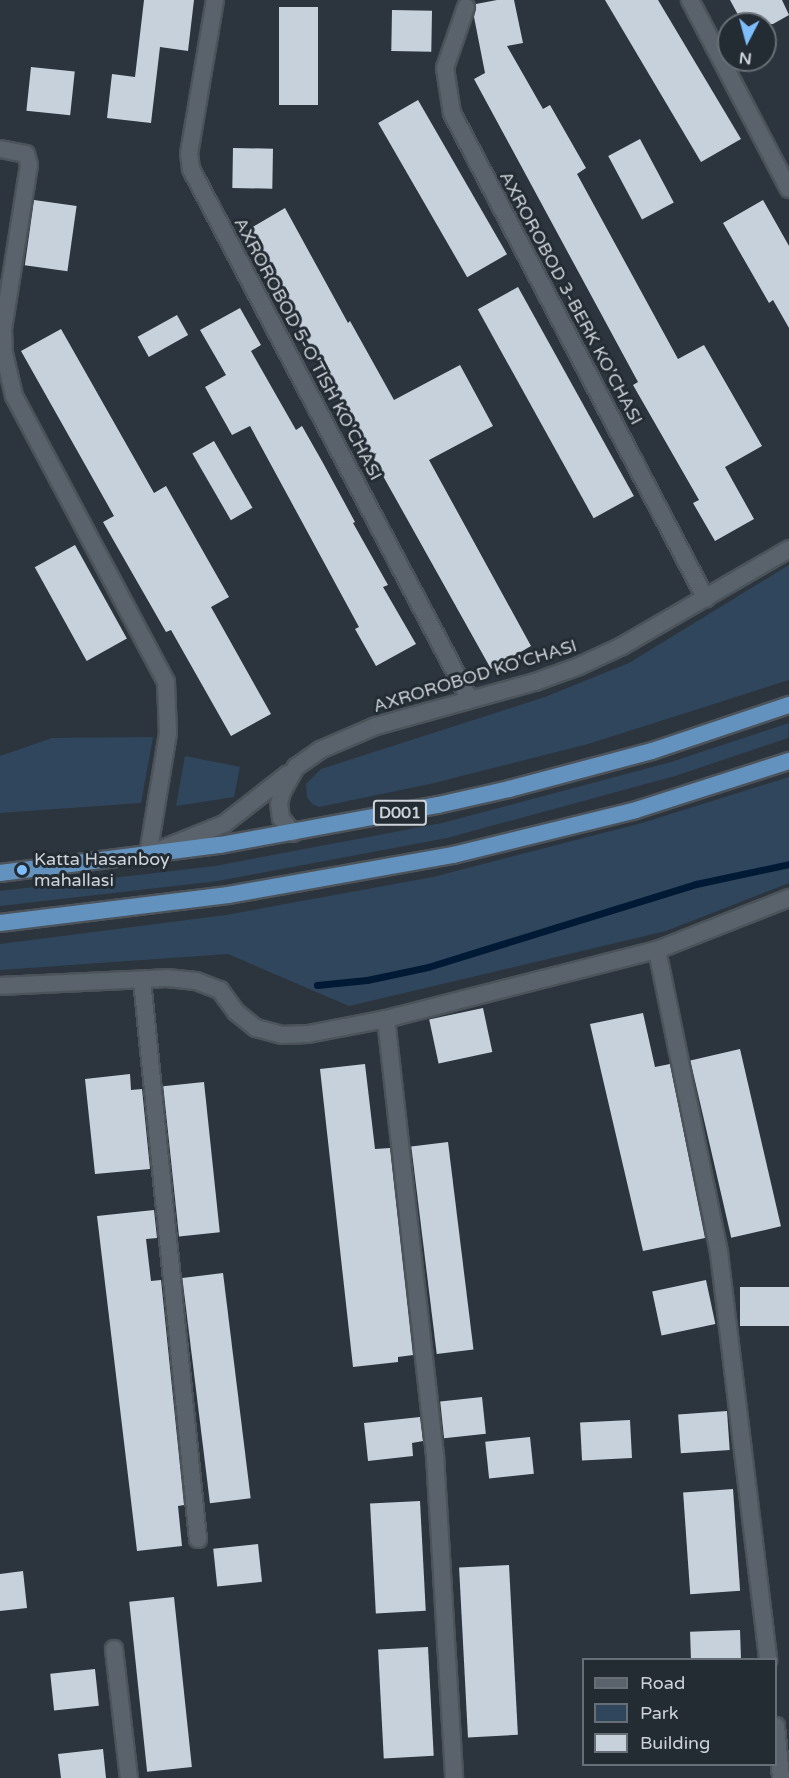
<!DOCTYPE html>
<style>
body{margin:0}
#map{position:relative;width:789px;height:1778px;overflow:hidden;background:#2c353d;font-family:"Varela Round",sans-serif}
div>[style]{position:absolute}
.green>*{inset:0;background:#2f465d}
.stream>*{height:7px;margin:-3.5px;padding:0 3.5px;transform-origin:3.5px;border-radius:3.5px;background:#001934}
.building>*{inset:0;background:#c7d1dc;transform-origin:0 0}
.roads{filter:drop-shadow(2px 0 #4c535a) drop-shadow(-2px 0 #4c535a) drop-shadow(0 2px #4c535a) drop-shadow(0 -2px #4c535a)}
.minor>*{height:16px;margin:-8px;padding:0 8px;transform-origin:8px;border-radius:8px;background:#5a636c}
.tertiary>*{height:16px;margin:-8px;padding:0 8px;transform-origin:8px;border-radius:8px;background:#5a636c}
.trunk>*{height:16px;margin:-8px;padding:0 8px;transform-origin:8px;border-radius:8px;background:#6492be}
.dots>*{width:16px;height:16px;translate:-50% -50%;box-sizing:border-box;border:3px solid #232b33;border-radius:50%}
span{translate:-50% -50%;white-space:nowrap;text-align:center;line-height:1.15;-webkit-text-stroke:6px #232b33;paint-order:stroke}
.shield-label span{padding:2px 4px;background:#232b33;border:2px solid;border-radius:4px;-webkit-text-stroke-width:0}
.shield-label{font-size:16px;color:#cdd3d8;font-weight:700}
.street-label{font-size:18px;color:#cdd3d8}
.poi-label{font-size:18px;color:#cdd3d8}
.left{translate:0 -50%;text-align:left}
.legend{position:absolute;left:582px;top:1658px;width:195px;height:108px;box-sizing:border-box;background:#232b33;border:2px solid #676e75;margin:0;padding:8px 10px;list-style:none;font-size:18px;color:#cdd3d8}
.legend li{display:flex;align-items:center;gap:12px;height:30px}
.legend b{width:30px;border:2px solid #676e75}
.north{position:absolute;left:717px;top:12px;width:60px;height:60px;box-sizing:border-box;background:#232b33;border:2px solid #676e75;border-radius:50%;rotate:186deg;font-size:16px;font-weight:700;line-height:24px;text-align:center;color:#cdd3d8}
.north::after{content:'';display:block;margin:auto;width:21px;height:27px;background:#7ebdf9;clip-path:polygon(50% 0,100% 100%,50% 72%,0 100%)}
</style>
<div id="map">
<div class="green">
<div style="clip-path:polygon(789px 565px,789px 680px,588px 744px,430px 784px,319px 807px,312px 804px,307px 797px,306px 784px,321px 769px,545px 697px,629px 663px)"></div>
<div style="clip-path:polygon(789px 723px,788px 738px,675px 776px,447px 838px,218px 881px,0 906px,0 891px,215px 866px,442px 823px,671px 762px)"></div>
<div style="clip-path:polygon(153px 737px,141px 803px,0 813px,0 756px,52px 738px)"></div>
<div style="clip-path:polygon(185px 756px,240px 767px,234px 797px,176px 806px)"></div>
<div style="clip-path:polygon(789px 777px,789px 883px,666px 931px,349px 1006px,228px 954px,0 970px,0 944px,226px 915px,433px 877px,642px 823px)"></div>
</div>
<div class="stream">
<div style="left:317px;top:985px;width:50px;rotate:-5.7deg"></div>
<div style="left:367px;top:980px;width:62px;rotate:-12deg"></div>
<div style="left:428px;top:967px;width:281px;rotate:-17.2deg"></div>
<div style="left:696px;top:884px;width:95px;rotate:-12.1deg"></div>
</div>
<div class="building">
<div style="clip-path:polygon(144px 0,194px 0,188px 51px,160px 47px,151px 123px,107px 118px,112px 74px,135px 77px)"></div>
<div style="clip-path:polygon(497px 0,514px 0,523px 43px,507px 46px,543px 109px,550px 105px,586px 168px,577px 174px,678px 359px,704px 345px,762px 446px,725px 467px,754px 519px,715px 541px,693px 503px,699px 500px,633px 385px,638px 382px,474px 79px,485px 73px,474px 17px,476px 4px)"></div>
<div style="clip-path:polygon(605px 0,658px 0,741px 139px,701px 162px)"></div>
<div style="clip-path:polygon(730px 0,782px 0,789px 15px,773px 24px,743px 24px)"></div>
<div style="left:279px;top:7px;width:39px;height:98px"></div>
<div style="left:392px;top:10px;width:40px;height:41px;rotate:1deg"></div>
<div style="left:31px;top:67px;width:44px;height:44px;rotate:6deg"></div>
<div style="left:418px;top:100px;width:178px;height:46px;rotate:60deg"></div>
<div style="left:640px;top:139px;width:72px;height:36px;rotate:62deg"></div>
<div style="left:233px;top:148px;width:40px;height:40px;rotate:1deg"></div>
<div style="left:34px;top:200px;width:43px;height:66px;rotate:8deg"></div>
<div style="clip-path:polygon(763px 200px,789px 246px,789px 328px,773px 300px,769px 303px,723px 223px)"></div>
<div style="clip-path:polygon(285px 208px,348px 323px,350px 321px,394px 400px,460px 365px,493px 426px,429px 460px,531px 646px,491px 669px,246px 231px)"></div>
<div style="left:518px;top:287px;width:239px;height:46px;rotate:61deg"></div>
<div style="clip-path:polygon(240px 308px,261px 345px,251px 351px,296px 430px,302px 426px,323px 463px,355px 522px,353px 523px,388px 585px,383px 587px,416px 644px,376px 666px,355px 629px,359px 627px,250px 426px,232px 435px,205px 387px,226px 375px,200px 330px)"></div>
<div style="left:177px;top:315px;width:23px;height:45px;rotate:61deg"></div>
<div style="clip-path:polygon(61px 329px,154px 493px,166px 486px,229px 597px,211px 607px,271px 714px,231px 736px,171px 630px,166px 632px,103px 522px,114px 516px,21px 351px)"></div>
<div style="left:214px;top:441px;width:77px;height:25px;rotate:60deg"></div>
<div style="left:75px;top:545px;width:107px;height:46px;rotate:61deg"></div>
<div style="left:483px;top:1008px;width:45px;height:55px;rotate:78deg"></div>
<div style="clip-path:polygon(643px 1013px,655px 1067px,670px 1064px,705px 1238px,643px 1251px,590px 1024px)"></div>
<div style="left:740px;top:1049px;width:182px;height:51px;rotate:77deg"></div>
<div style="clip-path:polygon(365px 1064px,375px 1149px,390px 1148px,413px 1355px,398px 1357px,398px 1362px,353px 1367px,320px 1069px)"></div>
<div style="clip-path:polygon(130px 1074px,131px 1090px,142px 1089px,150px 1169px,95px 1174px,85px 1079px)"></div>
<div style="left:204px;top:1082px;width:151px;height:41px;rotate:84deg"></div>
<div style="left:448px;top:1142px;width:209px;height:37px;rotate:83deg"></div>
<div style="clip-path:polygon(154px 1210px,157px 1238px,146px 1239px,151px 1281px,161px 1280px,184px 1505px,178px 1506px,182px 1546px,137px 1551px,97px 1216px)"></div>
<div style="left:223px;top:1273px;width:227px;height:41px;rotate:83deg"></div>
<div style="left:706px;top:1280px;width:45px;height:55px;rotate:78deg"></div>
<div style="left:789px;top:1287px;width:39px;height:49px;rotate:90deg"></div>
<div style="left:482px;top:1397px;width:37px;height:42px;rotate:84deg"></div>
<div style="left:727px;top:1411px;width:39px;height:49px;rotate:86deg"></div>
<div style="clip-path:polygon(420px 1417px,423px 1441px,412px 1443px,413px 1456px,368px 1461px,364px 1423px)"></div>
<div style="left:630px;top:1420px;width:38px;height:50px;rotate:87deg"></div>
<div style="left:530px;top:1437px;width:37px;height:45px;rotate:84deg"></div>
<div style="left:733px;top:1489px;width:102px;height:50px;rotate:86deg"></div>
<div style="left:420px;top:1501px;width:110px;height:50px;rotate:87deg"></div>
<div style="left:258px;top:1544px;width:38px;height:45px;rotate:84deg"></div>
<div style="left:509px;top:1565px;width:170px;height:50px;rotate:87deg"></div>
<div style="clip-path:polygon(23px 1571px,27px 1608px,0 1611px,0 1574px)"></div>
<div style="left:174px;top:1597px;width:171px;height:45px;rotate:84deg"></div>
<div style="left:740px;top:1630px;width:29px;height:50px;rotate:88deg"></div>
<div style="left:428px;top:1647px;width:109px;height:50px;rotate:87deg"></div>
<div style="left:95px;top:1669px;width:37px;height:45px;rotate:84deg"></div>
<div style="clip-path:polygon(103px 1749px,106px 1778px,61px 1778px,58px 1754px)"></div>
</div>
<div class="roads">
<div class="minor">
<div style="left:215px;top:0;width:156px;rotate:99.6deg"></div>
<div style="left:189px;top:154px;width:15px;rotate:82deg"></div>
<div style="left:191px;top:169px;width:598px;rotate:62.28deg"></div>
<div style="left:690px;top:0;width:213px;rotate:62.4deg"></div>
<div style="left:466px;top:7px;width:65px;rotate:109deg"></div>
<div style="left:445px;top:68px;width:46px;rotate:81.2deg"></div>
<div style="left:452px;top:113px;width:548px;rotate:62.41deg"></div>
<div style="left:0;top:149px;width:26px;rotate:11deg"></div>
<div style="left:26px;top:154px;width:11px;rotate:75deg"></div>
<div style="left:29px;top:165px;width:166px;rotate:99deg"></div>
<div style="left:3px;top:329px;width:24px;rotate:88deg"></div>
<div style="left:4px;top:353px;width:44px;rotate:76.9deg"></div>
<div style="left:14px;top:396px;width:324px;rotate:62deg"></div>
<div style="left:166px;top:682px;width:51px;rotate:87.8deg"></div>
<div style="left:168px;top:733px;width:124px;rotate:99.3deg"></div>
<div style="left:657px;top:950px;width:309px;rotate:78.4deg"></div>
<div style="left:719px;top:1253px;width:410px;rotate:83.1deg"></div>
<div style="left:142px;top:980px;width:562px;rotate:84.28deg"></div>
<div style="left:0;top:986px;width:167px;rotate:-2.7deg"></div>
<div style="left:167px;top:978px;width:29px;rotate:6deg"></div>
<div style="left:196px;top:981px;width:26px;rotate:21deg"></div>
<div style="left:220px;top:990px;width:27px;rotate:54deg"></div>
<div style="left:236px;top:1012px;width:26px;rotate:39deg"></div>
<div style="left:256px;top:1028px;width:27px;rotate:15deg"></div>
<div style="left:282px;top:1035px;width:26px;rotate:-2deg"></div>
<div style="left:308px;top:1034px;width:79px;rotate:-10.9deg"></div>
<div style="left:386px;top:1019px;width:280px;rotate:-14.3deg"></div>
<div style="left:657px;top:950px;width:142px;rotate:-21.5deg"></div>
<div style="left:386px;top:1019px;width:439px;rotate:83.6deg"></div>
<div style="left:435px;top:1455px;width:324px;rotate:86.6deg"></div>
<div style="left:114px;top:1649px;width:130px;rotate:83.4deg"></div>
<div style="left:776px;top:1726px;width:52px;rotate:84.5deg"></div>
</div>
<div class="tertiary">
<div style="left:293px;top:833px;width:19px;rotate:-129deg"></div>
<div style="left:281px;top:818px;width:14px;rotate:-98deg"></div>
<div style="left:279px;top:804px;width:12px;rotate:-76deg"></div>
<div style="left:282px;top:792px;width:29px;rotate:-61deg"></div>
<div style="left:296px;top:767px;width:29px;rotate:-35deg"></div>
<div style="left:320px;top:750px;width:61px;rotate:-23.2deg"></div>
<div style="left:376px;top:726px;width:165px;rotate:-15.5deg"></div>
<div style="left:535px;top:682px;width:47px;rotate:-20deg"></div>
<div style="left:579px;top:666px;width:47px;rotate:-24.9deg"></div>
<div style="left:622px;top:646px;width:193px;rotate:-30.1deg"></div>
<div style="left:162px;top:849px;width:67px;rotate:-22deg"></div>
<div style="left:224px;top:824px;width:81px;rotate:-38deg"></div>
</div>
<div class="trunk">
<div style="left:0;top:873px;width:222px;rotate:-7.3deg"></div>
<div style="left:220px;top:845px;width:222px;rotate:-10.4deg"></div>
<div style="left:438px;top:805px;width:73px;rotate:-12.7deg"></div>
<div style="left:509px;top:789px;width:148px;rotate:-14.9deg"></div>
<div style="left:652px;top:751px;width:145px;rotate:-18.6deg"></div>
<div style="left:0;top:923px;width:230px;rotate:-7deg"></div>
<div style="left:228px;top:895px;width:229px;rotate:-10.1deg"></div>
<div style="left:453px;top:855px;width:188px;rotate:-13.8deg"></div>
<div style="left:636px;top:810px;width:161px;rotate:-17.8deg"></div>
</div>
</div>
<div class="dots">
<div style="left:22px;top:870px;background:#7ebdf9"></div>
</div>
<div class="shield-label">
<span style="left:400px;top:813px">D001</span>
</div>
<div class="street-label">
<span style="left:571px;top:298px;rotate:62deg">AXROROBOD 3-BERK KO'CHASI</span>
<span style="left:308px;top:349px;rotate:62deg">AXROROBOD 5-O'TISH KO'CHASI</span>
<span style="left:475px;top:676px;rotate:-17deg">AXROROBOD KO'CHASI</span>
</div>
<div class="poi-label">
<span class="left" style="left:34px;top:870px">Katta Hasanboy<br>mahallasi</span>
</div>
<ul class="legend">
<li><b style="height:8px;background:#5a636c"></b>Road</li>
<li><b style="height:16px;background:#2f465d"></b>Park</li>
<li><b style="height:16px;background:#c7d1dc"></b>Building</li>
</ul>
<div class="north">N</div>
</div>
